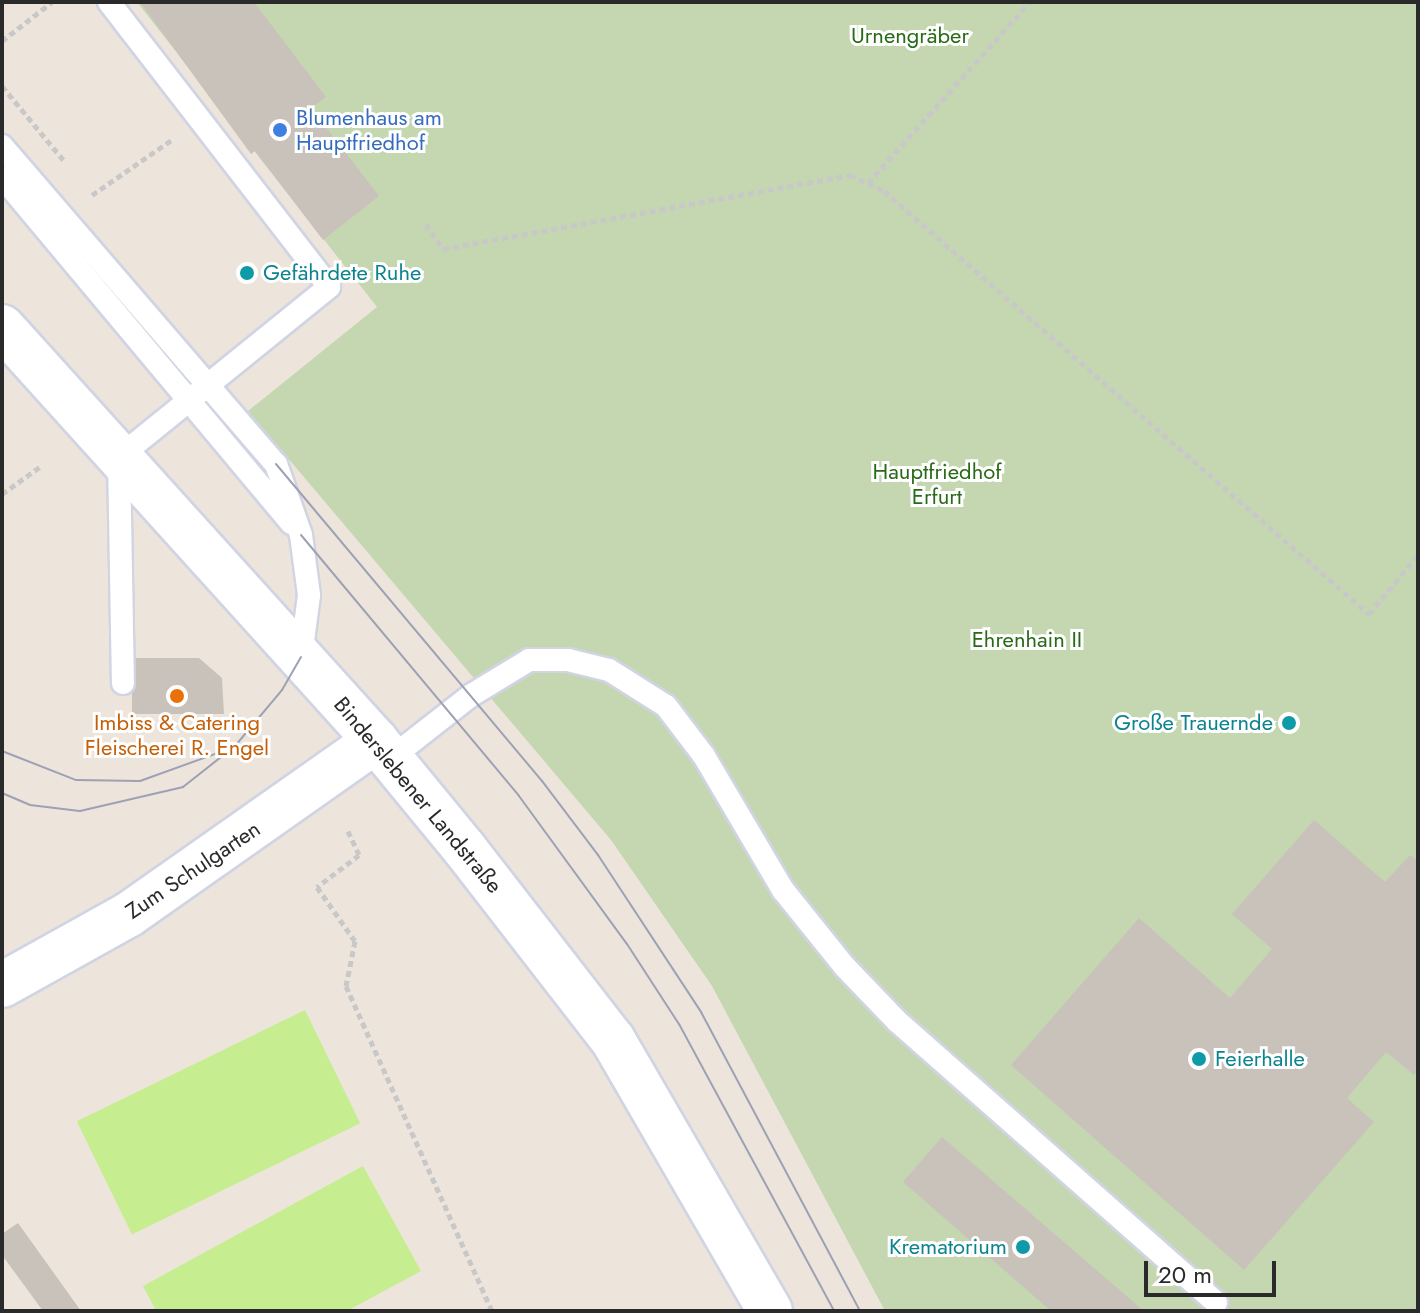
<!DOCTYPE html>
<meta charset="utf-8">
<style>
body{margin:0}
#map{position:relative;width:1420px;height:1313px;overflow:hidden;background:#ede5db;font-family:Jost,sans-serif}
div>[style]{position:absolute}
.cemetery>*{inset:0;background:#c4d7b1}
.pitch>*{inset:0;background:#c6ee90;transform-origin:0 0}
.building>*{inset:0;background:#c8c2bb}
.path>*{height:5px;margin-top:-2.5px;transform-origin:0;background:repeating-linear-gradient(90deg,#c8c8c8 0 6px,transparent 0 10px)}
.roads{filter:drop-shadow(2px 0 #d0d4e3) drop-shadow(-2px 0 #d0d4e3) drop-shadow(0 2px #d0d4e3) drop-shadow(0 -2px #d0d4e3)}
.lane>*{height:22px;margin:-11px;padding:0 11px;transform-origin:11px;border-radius:11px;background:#fff}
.street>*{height:44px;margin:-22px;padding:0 22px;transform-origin:22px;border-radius:22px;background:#fff}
.secondary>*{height:44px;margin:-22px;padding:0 22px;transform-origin:22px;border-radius:22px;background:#fff}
.tram>*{height:2px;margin:-1px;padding:0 1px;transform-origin:1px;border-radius:1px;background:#9ea1b5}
.dots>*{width:22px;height:22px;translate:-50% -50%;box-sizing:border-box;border:4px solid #fff;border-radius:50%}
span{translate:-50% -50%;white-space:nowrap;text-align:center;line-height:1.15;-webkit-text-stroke:6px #fff;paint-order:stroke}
.park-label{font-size:22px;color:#286a17}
.shop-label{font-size:22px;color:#366cbe}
.left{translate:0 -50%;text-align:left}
.culture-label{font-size:22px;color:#0d838f}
.right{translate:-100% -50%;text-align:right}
.food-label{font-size:22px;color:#c56008}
.street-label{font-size:22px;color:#2a2a2a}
.frame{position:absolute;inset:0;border:4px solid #2a2a2a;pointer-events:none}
.scale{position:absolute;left:1144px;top:1261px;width:132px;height:36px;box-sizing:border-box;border:4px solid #2a2a2a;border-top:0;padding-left:10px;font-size:24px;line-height:28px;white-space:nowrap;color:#2a2a2a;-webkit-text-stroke:6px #fff;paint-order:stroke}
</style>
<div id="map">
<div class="cemetery">
<div style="clip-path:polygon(137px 2px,1418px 2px,1418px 1311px,885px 1311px,712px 986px,611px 840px,248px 411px,377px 307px)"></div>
</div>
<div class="pitch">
<div style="left:305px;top:1010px;width:126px;height:254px;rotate:64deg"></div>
<div style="clip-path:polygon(363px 1166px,421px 1271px,347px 1311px,156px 1311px,143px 1286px)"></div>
</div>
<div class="building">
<div style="clip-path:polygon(140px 2px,254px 2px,326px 97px,311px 108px,379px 196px,323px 240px,255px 151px,251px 154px)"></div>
<div style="clip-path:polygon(132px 658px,199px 658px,222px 678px,224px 714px,132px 714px)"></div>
<div style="clip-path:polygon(1314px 820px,1385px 882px,1410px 855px,1418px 862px,1418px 1071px,1414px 1075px,1386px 1052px,1347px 1098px,1374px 1122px,1244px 1270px,1011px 1065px,1139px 918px,1230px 998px,1272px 949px,1232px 914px)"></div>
<div style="clip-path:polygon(942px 1137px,1144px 1311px,1051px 1311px,903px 1182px)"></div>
<div style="clip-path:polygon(18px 1223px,81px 1311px,43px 1311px,2px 1255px,2px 1234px)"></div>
</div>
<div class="path">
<div style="left:2px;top:41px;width:63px;rotate:-38deg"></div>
<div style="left:2px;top:86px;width:99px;rotate:50.3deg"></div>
<div style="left:868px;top:183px;width:243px;rotate:-48.2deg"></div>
<div style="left:92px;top:195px;width:98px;rotate:-34.7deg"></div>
<div style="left:426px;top:224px;width:30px;rotate:56deg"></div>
<div style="left:443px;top:249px;width:414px;rotate:-10.3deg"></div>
<div style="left:850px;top:175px;width:38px;rotate:25deg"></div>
<div style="left:884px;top:191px;width:644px;rotate:41.09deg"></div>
<div style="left:1369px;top:614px;width:77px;rotate:-50.3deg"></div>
<div style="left:2px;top:494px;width:48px;rotate:-35.7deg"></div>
<div style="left:348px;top:831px;width:26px;rotate:65deg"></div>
<div style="left:359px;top:855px;width:53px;rotate:142.7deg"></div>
<div style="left:317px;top:887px;width:66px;rotate:54.9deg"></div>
<div style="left:355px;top:941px;width:46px;rotate:101.3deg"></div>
<div style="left:346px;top:986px;width:356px;rotate:65.8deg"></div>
<div style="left:1414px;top:1311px;width:4px;rotate:-27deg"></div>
</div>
<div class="roads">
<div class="lane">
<div style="left:109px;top:2px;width:360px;rotate:52.3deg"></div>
<div style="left:329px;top:287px;width:270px;rotate:141deg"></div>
<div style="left:119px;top:457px;width:226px;rotate:89deg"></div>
<div style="left:2px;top:146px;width:420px;rotate:49.3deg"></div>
<div style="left:276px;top:464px;width:75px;rotate:70.6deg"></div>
<div style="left:301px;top:535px;width:61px;rotate:82.4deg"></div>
<div style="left:309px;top:595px;width:63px;rotate:97.4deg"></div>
<div style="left:2px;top:177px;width:451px;rotate:50.1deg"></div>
<div style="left:391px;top:758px;width:100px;rotate:-38.1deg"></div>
<div style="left:470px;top:696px;width:69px;rotate:-31.4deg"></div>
<div style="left:529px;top:660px;width:39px"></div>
<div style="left:568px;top:660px;width:42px;rotate:13.7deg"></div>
<div style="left:609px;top:670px;width:67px;rotate:32.3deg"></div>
<div style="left:666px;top:706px;width:63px;rotate:52.8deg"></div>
<div style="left:704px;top:756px;width:156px;rotate:59.5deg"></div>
<div style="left:783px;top:890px;width:99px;rotate:51.2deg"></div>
<div style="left:845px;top:967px;width:76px;rotate:46.1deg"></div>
<div style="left:898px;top:1022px;width:424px;rotate:41.4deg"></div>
</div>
<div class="street">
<div style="left:2px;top:985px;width:144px;rotate:-29.1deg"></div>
<div style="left:128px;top:915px;width:303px;rotate:-35.1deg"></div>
</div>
<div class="secondary">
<div style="left:2px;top:327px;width:558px;rotate:47.91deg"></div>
<div style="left:376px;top:741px;width:139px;rotate:50.6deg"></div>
<div style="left:464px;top:848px;width:243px;rotate:52.2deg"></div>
<div style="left:613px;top:1040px;width:313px;rotate:59.9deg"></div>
</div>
</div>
<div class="tram">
<div style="left:276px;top:464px;width:414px;rotate:50deg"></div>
<div style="left:542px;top:781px;width:93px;rotate:52.9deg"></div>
<div style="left:598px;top:855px;width:188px;rotate:56.7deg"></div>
<div style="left:701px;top:1012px;width:339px;rotate:62deg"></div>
<div style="left:301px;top:535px;width:340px;rotate:50.1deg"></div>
<div style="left:519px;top:796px;width:183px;rotate:53.9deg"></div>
<div style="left:627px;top:944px;width:95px;rotate:57deg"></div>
<div style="left:679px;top:1024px;width:326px;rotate:61.6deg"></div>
<div style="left:2px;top:751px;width:79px;rotate:21.4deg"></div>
<div style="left:76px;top:780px;width:64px;rotate:0.9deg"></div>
<div style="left:140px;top:781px;width:80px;rotate:-19.8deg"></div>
<div style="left:2px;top:793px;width:30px;rotate:23deg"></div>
<div style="left:30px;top:805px;width:50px;rotate:6.8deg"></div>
<div style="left:80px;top:811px;width:106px;rotate:-13.1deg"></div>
<div style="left:183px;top:787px;width:66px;rotate:-38.3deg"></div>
<div style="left:235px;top:746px;width:73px;rotate:-50deg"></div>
<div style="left:282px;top:690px;width:38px;rotate:-60deg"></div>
</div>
<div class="dots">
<div style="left:280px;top:130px;background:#3f7fe0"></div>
<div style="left:247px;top:273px;background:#0f9aa8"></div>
<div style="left:177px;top:696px;background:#e8710a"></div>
<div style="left:1289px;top:723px;background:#0f9aa8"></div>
<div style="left:1199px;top:1059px;background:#0f9aa8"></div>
<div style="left:1023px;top:1247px;background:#0f9aa8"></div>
</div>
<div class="park-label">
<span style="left:910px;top:36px">Urnengräber</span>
<span style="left:937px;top:484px">Hauptfriedhof<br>Erfurt</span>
<span style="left:1027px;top:640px">Ehrenhain II</span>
</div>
<div class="shop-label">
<span class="left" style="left:296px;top:130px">Blumenhaus am<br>Hauptfriedhof</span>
</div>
<div class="culture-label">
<span class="left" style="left:263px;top:273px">Gefährdete Ruhe</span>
<span class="right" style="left:1273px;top:723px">Große Trauernde</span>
<span class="left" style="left:1215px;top:1059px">Feierhalle</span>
<span class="right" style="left:1007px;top:1247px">Krematorium</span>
</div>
<div class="food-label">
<span style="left:177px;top:735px">Imbiss &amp; Catering<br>Fleischerei R. Engel</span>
</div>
<div class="street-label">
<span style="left:418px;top:795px;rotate:50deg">Binderslebener Landstraße</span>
<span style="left:193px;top:870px;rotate:-34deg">Zum Schulgarten</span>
</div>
<div class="frame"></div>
<div class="scale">20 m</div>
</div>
